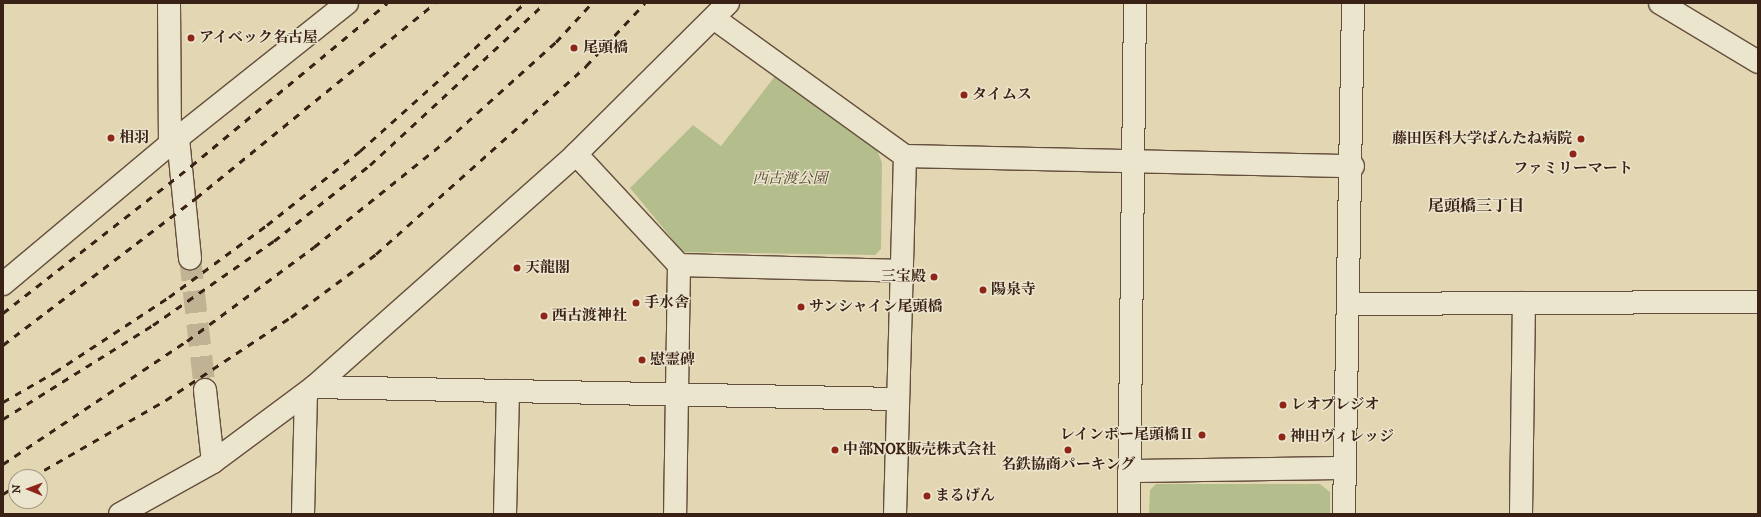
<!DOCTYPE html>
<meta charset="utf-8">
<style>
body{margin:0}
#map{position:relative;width:1761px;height:517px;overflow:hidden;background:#e2d7b2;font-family:"IM FELL DW Pica","Noto Serif JP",serif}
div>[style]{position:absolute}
.green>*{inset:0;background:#b4be8c}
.minor-tunnel>*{height:22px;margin-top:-11px;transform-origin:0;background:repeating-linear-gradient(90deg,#c0b393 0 22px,transparent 0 33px)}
.roads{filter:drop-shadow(1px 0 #644e3d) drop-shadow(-1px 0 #644e3d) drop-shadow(0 1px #644e3d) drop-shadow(0 -1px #644e3d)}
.minor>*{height:22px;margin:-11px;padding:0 11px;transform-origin:11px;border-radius:11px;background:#ece5cd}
.rail>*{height:3px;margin-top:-1.5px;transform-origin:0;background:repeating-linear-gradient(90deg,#3a2116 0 7px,transparent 0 14px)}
.dots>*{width:11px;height:11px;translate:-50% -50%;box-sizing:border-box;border:2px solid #ece5cd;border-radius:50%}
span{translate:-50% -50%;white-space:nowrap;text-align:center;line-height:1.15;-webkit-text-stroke:3px #ece5cd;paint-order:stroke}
.poi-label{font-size:15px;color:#3a2116;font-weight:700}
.left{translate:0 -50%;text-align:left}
.right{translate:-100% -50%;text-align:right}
.park-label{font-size:15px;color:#584834;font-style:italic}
.neighbourhood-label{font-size:16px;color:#3a2116;font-weight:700}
.frame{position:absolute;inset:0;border:4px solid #3a2116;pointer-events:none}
.north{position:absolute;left:8px;top:469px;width:40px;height:40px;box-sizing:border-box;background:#ece5cd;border:1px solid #a59784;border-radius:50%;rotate:271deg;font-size:11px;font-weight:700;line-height:16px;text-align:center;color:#3a2116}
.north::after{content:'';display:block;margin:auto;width:14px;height:18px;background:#8f2418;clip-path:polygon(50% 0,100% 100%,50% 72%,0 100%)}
</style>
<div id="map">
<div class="green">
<div style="clip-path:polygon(776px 75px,877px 150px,882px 163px,881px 249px,875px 255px,683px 252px,630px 188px,693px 125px,721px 146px)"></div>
<div style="clip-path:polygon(1156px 484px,1320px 484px,1330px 492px,1330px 514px,1149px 514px,1150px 490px)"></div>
</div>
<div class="minor-tunnel">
<div style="left:190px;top:258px;width:133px;rotate:83.5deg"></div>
</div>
<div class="roads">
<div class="minor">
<div style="left:169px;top:3px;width:141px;rotate:89.6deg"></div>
<div style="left:1660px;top:3px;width:114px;rotate:31deg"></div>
<div style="left:715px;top:19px;width:234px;rotate:35.8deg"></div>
<div style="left:905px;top:156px;width:448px;rotate:1.3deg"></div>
<div style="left:178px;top:138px;width:121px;rotate:84.3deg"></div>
<div style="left:576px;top:154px;width:151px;rotate:47.1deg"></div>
<div style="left:679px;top:265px;width:249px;rotate:90.9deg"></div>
<div style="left:679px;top:265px;width:223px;rotate:1.5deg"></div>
<div style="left:3px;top:284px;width:218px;rotate:-40deg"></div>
<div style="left:170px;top:144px;width:226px;rotate:-38.5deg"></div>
<div style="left:1349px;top:304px;width:409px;rotate:-0.3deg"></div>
<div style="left:314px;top:387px;width:584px;rotate:1.18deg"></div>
<div style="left:205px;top:390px;width:72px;rotate:83.7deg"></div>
<div style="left:1129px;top:471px;width:216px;rotate:-0.8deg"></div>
<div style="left:120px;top:514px;width:107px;rotate:-29.2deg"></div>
<div style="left:213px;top:462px;width:126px;rotate:-36.6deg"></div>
<div style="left:314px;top:387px;width:351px;rotate:-41.6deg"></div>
<div style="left:576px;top:154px;width:214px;rotate:-44.8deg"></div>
<div style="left:303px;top:514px;width:120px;rotate:-88.6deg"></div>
<div style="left:505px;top:514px;width:123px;rotate:-88.6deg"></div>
<div style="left:895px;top:514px;width:358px;rotate:-88.4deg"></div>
<div style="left:1129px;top:514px;width:511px;rotate:-89.33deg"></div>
<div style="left:1344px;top:514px;width:511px;rotate:-88.99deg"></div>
<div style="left:1521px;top:514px;width:211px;rotate:-89.2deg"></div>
</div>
</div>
<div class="rail">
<div style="left:3px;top:313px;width:239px;rotate:-38deg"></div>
<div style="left:191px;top:166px;width:255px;rotate:-39.7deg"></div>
<div style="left:3px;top:345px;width:243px;rotate:-37.3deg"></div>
<div style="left:196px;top:198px;width:308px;rotate:-39.2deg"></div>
<div style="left:3px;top:402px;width:60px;rotate:-30deg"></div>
<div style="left:55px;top:372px;width:136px;rotate:-33.3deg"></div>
<div style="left:169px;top:297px;width:122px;rotate:-36.3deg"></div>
<div style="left:267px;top:225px;width:119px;rotate:-38.5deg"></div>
<div style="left:360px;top:151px;width:222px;rotate:-41.9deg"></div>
<div style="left:3px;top:419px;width:177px;rotate:-32.1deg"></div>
<div style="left:153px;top:325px;width:147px;rotate:-34.8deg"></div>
<div style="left:274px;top:241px;width:122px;rotate:-38.4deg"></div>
<div style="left:370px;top:165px;width:238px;rotate:-42.8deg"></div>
<div style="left:3px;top:464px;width:221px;rotate:-33.8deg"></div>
<div style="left:187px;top:341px;width:158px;rotate:-36.5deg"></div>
<div style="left:314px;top:247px;width:169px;rotate:-38.8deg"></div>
<div style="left:446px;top:141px;width:148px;rotate:-42deg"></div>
<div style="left:556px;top:42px;width:53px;rotate:-47.3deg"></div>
<div style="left:32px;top:477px;width:155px;rotate:-29.9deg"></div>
<div style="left:166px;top:400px;width:150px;rotate:-33.6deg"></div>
<div style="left:291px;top:317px;width:106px;rotate:-36.5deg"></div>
<div style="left:376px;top:254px;width:282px;rotate:-41.8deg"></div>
<div style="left:586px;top:66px;width:86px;rotate:-46.9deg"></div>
<div style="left:3px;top:494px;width:15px;rotate:-32deg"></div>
</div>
<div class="dots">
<div style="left:191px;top:38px;background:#8f2418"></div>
<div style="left:574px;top:48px;background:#8f2418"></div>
<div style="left:964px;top:95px;background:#8f2418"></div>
<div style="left:111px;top:138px;background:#8f2418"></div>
<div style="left:1581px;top:139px;background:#8f2418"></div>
<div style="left:1573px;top:154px;background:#8f2418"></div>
<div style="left:517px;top:268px;background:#8f2418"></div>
<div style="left:934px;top:277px;background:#8f2418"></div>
<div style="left:983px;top:290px;background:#8f2418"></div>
<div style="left:636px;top:303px;background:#8f2418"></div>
<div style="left:801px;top:307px;background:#8f2418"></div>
<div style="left:544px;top:316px;background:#8f2418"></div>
<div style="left:642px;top:360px;background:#8f2418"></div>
<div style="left:1283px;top:405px;background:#8f2418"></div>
<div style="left:1202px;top:435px;background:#8f2418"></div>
<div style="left:1282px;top:437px;background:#8f2418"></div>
<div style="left:835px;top:450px;background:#8f2418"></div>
<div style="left:1068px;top:450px;background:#8f2418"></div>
<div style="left:927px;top:496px;background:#8f2418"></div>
</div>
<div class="poi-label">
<span class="left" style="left:199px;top:38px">アイベック名古屋</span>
<span class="left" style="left:583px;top:48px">尾頭橋</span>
<span class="left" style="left:972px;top:95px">タイムス</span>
<span class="left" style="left:119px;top:138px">相羽</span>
<span class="right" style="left:1572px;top:139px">藤田医科大学ばんたね病院</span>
<span style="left:1573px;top:169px">ファミリーマート</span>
<span class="left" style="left:525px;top:268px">天龍閣</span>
<span class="right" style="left:926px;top:277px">三宝殿</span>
<span class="left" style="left:991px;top:290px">陽泉寺</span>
<span class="left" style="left:644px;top:303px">手水舎</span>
<span class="left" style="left:809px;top:307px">サンシャイン尾頭橋</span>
<span class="left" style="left:552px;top:316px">西古渡神社</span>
<span class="left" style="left:650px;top:360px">慰霊碑</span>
<span class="left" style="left:1291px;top:405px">レオプレジオ</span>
<span class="right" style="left:1194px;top:435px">レインボー尾頭橋Ⅱ</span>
<span class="left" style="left:1290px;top:437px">神田ヴィレッジ</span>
<span class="left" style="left:843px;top:450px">中部NOK販売株式会社</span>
<span style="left:1068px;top:465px">名鉄協商パーキング</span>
<span class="left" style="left:935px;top:496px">まるげん</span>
</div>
<div class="park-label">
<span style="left:790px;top:179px">西古渡公園</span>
</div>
<div class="neighbourhood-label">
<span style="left:1476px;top:206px">尾頭橋三丁目</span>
</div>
<div class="frame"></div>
<div class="north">N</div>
</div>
